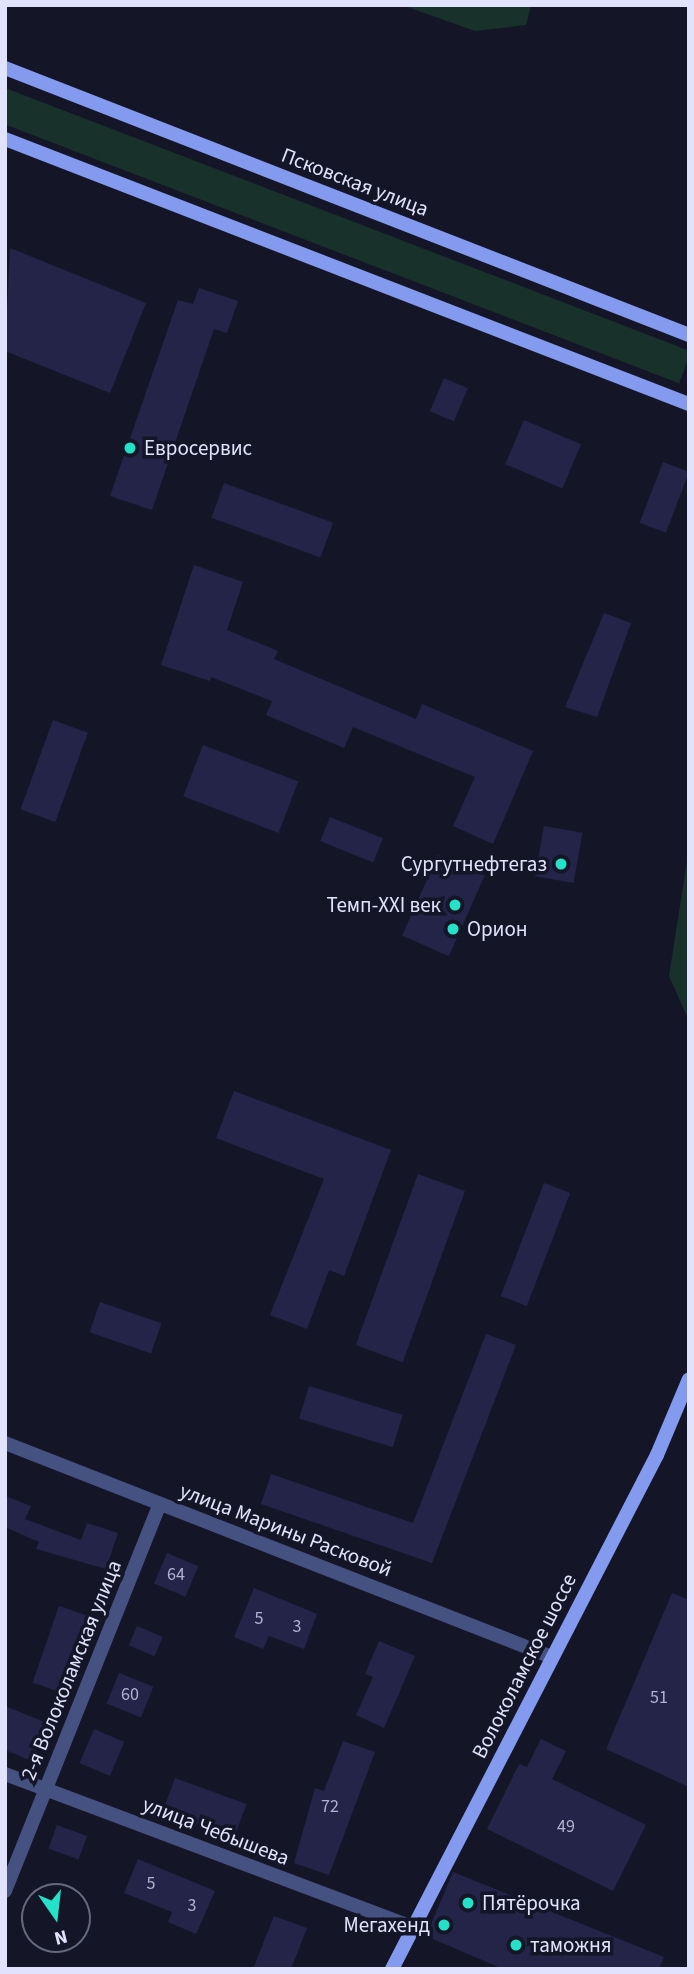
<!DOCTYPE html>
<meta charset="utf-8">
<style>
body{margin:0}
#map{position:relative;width:694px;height:1974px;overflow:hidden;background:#141628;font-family:"Source Sans 3",sans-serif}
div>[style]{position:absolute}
.green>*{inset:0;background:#18322b;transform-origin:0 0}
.building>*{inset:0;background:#232447;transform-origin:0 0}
.minor>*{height:14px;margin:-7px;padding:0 7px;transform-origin:7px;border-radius:7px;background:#455181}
.secondary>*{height:14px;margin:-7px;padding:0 7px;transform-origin:7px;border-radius:7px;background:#839aef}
.dots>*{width:19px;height:19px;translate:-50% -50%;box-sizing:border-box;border:4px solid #141628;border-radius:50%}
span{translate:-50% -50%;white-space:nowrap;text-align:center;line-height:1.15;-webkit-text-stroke:7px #141628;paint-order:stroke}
.number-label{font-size:18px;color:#b1b3ce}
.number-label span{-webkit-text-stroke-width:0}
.street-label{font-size:21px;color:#e0e3fb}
.poi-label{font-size:21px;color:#e0e3fb}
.left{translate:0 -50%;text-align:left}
.right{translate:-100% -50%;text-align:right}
.frame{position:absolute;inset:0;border:7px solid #e0e3fb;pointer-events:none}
.north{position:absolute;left:21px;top:1883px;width:70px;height:70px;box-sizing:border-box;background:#141628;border:2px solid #66687c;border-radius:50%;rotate:166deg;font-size:19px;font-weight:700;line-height:28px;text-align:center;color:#e0e3fb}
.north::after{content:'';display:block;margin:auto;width:24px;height:32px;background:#24e2c8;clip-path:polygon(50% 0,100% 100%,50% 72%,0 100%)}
</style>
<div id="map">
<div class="green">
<div style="clip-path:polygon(402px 5px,531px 5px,526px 25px,475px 31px)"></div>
<div style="left:5px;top:88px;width:735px;height:34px;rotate:21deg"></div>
<div style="clip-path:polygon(689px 848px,689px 1021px,669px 976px)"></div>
</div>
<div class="building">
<div style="clip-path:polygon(10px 248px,146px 303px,110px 393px,5px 351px)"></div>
<div style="clip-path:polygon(199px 288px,238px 301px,227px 333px,214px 329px,152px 510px,110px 496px,178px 300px,193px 304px)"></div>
<div style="left:444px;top:378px;width:26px;height:36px;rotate:23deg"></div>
<div style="left:524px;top:420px;width:62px;height:48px;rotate:23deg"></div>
<div style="left:663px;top:462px;width:28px;height:65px;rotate:21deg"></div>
<div style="left:224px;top:483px;width:116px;height:37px;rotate:20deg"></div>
<div style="clip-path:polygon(194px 565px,243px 582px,227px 630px,278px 651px,274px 659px,416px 719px,422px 704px,533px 751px,493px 844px,453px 826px,475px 777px,353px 727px,344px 748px,266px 715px,272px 701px,211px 677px,210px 681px,161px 665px)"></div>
<div style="clip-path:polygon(604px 613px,631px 623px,597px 717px,565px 707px)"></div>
<div style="left:53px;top:720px;width:37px;height:95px;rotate:20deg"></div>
<div style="left:203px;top:745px;width:102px;height:55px;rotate:21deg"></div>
<div style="left:330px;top:817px;width:57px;height:26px;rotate:22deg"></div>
<div style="left:544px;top:826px;width:39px;height:51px;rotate:10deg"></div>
<div style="left:438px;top:855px;width:51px;height:88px;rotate:24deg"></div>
<div style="clip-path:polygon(234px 1091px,391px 1150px,344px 1276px,329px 1270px,307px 1329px,270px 1315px,324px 1179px,216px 1138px)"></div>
<div style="left:418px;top:1174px;width:50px;height:182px;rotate:20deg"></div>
<div style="left:544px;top:1183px;width:28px;height:121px;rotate:21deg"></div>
<div style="left:100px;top:1302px;width:65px;height:32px;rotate:19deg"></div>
<div style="clip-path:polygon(486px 1334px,516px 1345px,432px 1563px,261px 1504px,271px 1474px,413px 1523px)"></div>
<div style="left:309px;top:1386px;width:98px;height:34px;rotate:17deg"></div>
<div style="clip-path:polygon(5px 1496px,31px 1506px,25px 1519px,81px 1540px,87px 1523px,118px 1533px,106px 1569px,36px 1549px,39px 1542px,5px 1527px)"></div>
<div style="left:167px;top:1553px;width:34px;height:33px;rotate:23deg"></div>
<div style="clip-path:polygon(254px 1588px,317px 1614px,304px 1649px,269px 1636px,263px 1649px,234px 1637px)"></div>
<div style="clip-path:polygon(672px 1593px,689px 1600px,689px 1787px,606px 1749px)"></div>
<div style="left:59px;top:1606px;width:31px;height:81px;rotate:19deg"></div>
<div style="left:137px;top:1626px;width:28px;height:21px;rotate:23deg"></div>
<div style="clip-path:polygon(379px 1641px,415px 1656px,384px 1728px,356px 1715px,373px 1677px,365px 1674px)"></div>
<div style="left:119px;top:1673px;width:37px;height:33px;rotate:22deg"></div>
<div style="clip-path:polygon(5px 1706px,47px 1723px,32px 1761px,5px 1750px)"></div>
<div style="left:94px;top:1729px;width:33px;height:37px;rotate:23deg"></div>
<div style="clip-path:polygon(541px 1739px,566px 1751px,552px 1779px,646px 1825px,613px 1891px,487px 1829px,519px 1764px,527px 1767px)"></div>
<div style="clip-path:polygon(343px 1741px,375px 1752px,329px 1875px,294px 1863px,315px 1788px,324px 1791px)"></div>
<div style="left:175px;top:1778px;width:76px;height:36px;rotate:20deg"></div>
<div style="left:57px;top:1825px;width:32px;height:25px;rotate:20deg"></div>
<div style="clip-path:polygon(138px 1859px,215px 1891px,196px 1934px,168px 1922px,172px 1912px,124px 1893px)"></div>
<div style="clip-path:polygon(453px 1872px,664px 1957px,659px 1969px,503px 1969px,426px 1936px)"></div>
<div style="clip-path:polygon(274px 1916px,307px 1928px,291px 1969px,253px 1969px)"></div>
</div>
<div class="minor">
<div style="left:5px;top:1443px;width:587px;rotate:21.37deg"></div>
<div style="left:5px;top:1774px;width:435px;rotate:20.6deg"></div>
<div style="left:5px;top:1891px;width:417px;rotate:-68.2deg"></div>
</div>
<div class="secondary">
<div style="left:5px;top:68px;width:734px;rotate:21.32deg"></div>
<div style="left:5px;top:139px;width:734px;rotate:21.18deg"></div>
<div style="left:392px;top:1969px;width:578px;rotate:-62.73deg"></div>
<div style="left:657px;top:1455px;width:82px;rotate:-67.2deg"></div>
</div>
<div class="dots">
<div style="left:130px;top:448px;background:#24e2c8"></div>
<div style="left:561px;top:864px;background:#24e2c8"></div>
<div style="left:455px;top:905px;background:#24e2c8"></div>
<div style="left:453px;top:929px;background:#24e2c8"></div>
<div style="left:468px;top:1903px;background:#24e2c8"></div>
<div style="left:444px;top:1925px;background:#24e2c8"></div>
<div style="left:516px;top:1945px;background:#24e2c8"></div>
</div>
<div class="number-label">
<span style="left:176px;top:1575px">64</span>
<span style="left:259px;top:1619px">5</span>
<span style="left:297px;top:1627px">3</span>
<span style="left:130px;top:1695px">60</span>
<span style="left:659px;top:1698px">51</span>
<span style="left:330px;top:1807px">72</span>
<span style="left:566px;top:1827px">49</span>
<span style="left:151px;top:1884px">5</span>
<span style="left:192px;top:1906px">3</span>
</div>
<div class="street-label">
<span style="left:355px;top:182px;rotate:21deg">Псковская улица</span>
<span style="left:286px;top:1530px;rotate:21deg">улица Марины Расковой</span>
<span style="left:524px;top:1666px;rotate:-63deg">Волоколамское шоссе</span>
<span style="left:71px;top:1670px;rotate:-68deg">2-я Волоколамская улица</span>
<span style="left:216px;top:1831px;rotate:21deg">улица Чебышева</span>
</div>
<div class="poi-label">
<span class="left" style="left:144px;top:448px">Евросервис</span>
<span class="right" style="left:547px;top:864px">Сургутнефтегаз</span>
<span class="right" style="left:441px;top:905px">Темп-XXI век</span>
<span class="left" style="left:467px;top:929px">Орион</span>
<span class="left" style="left:482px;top:1903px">Пятёрочка</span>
<span class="right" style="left:430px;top:1925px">Мегахенд</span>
<span class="left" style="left:530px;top:1945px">таможня</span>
</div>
<div class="frame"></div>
<div class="north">N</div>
</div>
